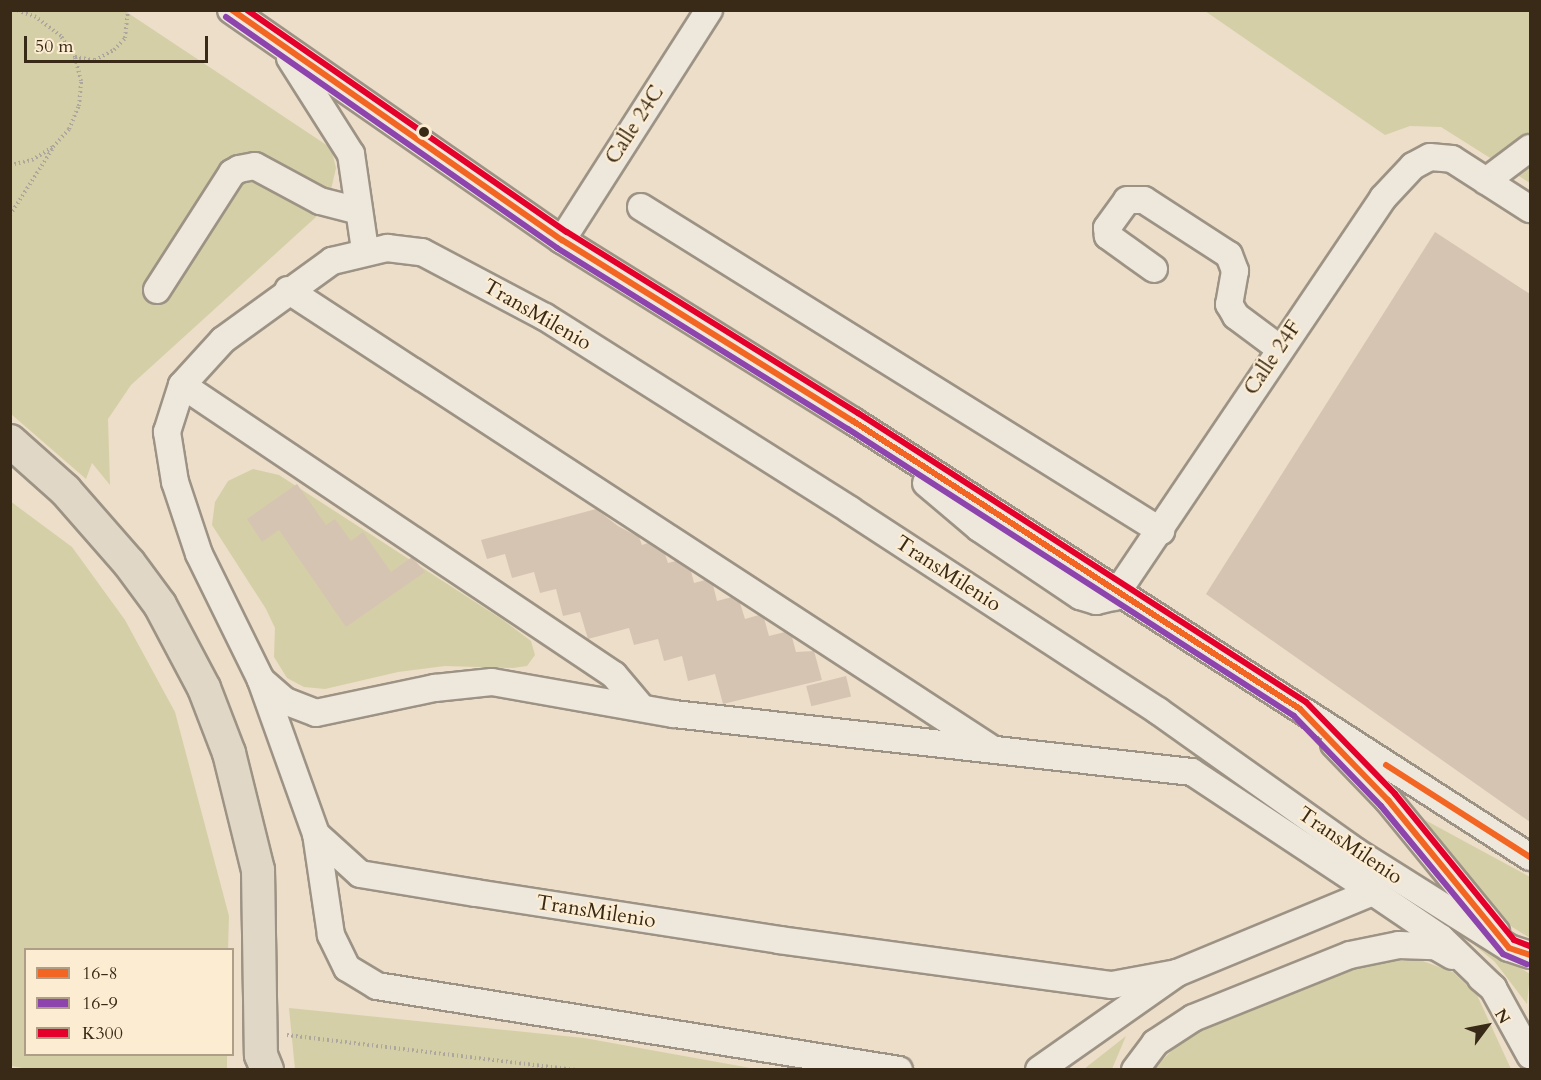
<!DOCTYPE html>
<style>
body{margin:0}
#map{position:relative;width:1541px;height:1080px;overflow:hidden;background:#ecdec8;font-family:Cardo,serif}
div>[style]{position:absolute}
.green>*{inset:0;background:#d5cfa7}
.building>*{inset:0;background:#d6c4b2;transform-origin:0 0}
.path>*{height:4px;margin-top:-2px;transform-origin:0;background:repeating-linear-gradient(90deg,#ada69c 0 1.5px,transparent 0 4.5px)}
.roads{filter:drop-shadow(2px 0 #9d9385) drop-shadow(-2px 0 #9d9385) drop-shadow(0 2px #9d9385) drop-shadow(0 -2px #9d9385)}
.minor>*{height:26px;margin:-13px;padding:0 13px;transform-origin:13px;border-radius:13px;background:#eee7dc}
.major>*{height:32px;margin:-16px;padding:0 16px;transform-origin:16px;border-radius:16px;background:#e1d7c7}
.bus-1>*{height:6px;margin:-3px;padding:0 3px;transform-origin:3px;border-radius:3px;background:#f26522}
.bus-2>*{height:6px;margin:-3px;padding:0 3px;transform-origin:3px;border-radius:3px;background:#8e44ad}
.bus-3>*{height:6px;margin:-3px;padding:0 3px;transform-origin:3px;border-radius:3px;background:#e4002b}
.dots>*{width:16px;height:16px;translate:-50% -50%;box-sizing:border-box;border:3px solid #fcecd2;border-radius:50%}
span{translate:-50% -50%;white-space:nowrap;text-align:center;line-height:1.15;-webkit-text-stroke:4.5px #fcecd2;paint-order:stroke}
.street-label{font-size:21px;color:#392a18}
.frame{position:absolute;inset:0;border:12px solid #392a18;pointer-events:none}
.legend{position:absolute;left:24px;top:948px;width:210px;height:108px;box-sizing:border-box;background:#fcecd2;border:2px solid #ae9e88;margin:0;padding:8px 10px;list-style:none;font-size:18px;color:#392a18}
.legend li{display:flex;align-items:center;gap:12px;height:30px}
.legend b{width:30px;border:2px solid #ae9e88}
.north{position:absolute;left:1457px;top:996px;width:60px;height:60px;-webkit-text-stroke:4px #fcecd2;paint-order:stroke;rotate:58deg;font-size:16px;font-weight:700;line-height:24px;text-align:center;color:#392a18}
.north::after{content:'';display:block;margin:auto;width:21px;height:27px;background:#392a18;clip-path:polygon(50% 0,100% 100%,50% 72%,0 100%)}
.scale{position:absolute;left:24px;top:36px;width:184px;height:27px;box-sizing:border-box;border:3px solid #392a18;border-top:0;padding-left:8px;font-size:18px;line-height:21px;white-space:nowrap;color:#392a18;-webkit-text-stroke:4px #fcecd2;paint-order:stroke}
</style>
<div id="map">
<div class="green">
<div style="clip-path:polygon(10px 11px,125px 11px,331px 148px,336px 168px,327px 207px,131px 385px,108px 419px,110px 485px,92px 463px,86px 479px,11px 414px)"></div>
<div style="clip-path:polygon(1205px 11px,1530px 11px,1530px 183px,1441px 127px,1410px 126px,1385px 135px)"></div>
<div style="clip-path:polygon(253px 469px,279px 475px,503px 620px,531px 641px,535px 655px,527px 666px,513px 668px,445px 666px,398px 672px,325px 689px,304px 687px,287px 678px,274px 657px,275px 628px,266px 609px,212px 525px,215px 502px,228px 481px)"></div>
<div style="clip-path:polygon(10px 501px,72px 547px,125px 620px,175px 712px,229px 916px,228px 949px,26px 950px,26px 1054px,227px 1055px,227px 1069px,34px 1070px,11px 1066px)"></div>
<div style="clip-path:polygon(1425px 820px,1530px 877px,1530px 938px,1512px 927px,1472px 882px)"></div>
<div style="clip-path:polygon(1449px 924px,1530px 974px,1527px 1004px,1495px 962px)"></div>
<div style="clip-path:polygon(1420px 960px,1453px 972px,1477px 995px,1511px 1069px,1152px 1070px,1191px 1032px,1321px 978px,1381px 961px)"></div>
<div style="clip-path:polygon(289px 1008px,584px 1038px,756px 1069px,295px 1069px)"></div>
<div style="clip-path:polygon(1126px 1036px,1112px 1069px,1084px 1069px)"></div>
</div>
<div class="building">
<div style="clip-path:polygon(1435px 232px,1530px 294px,1530px 822px,1206px 594px)"></div>
<div style="clip-path:polygon(297px 484px,326px 525px,335px 519px,351px 541px,363px 532px,391px 572px,412px 557px,425px 572px,346px 627px,279px 530px,262px 542px,247px 519px)"></div>
<div style="clip-path:polygon(596px 509px,618px 526px,639px 537px,642px 545px,648px 543px,665px 554px,668px 563px,676px 561px,691px 571px,694px 583px,705px 580px,713px 585px,717px 601px,732px 597px,740px 603px,745px 619px,759px 615px,764px 618px,769px 636px,785px 632px,792px 637px,796px 652px,814px 651px,822px 680px,723px 704px,715px 674px,688px 681px,682px 656px,664px 661px,658px 639px,634px 645px,629px 628px,588px 639px,580px 612px,563px 616px,556px 589px,540px 593px,534px 572px,512px 578px,505px 554px,487px 559px,481px 540px)"></div>
<div style="left:846px;top:676px;width:21px;height:41px;rotate:76deg"></div>
</div>
<div class="path">
<div style="left:75px;top:57px;width:20px;rotate:9deg"></div>
<div style="left:95px;top:60px;width:21px;rotate:-28deg"></div>
<div style="left:114px;top:50px;width:16px;rotate:-47deg"></div>
<div style="left:125px;top:38px;width:28px;rotate:-84deg"></div>
<div style="left:10px;top:165px;width:23px;rotate:-13deg"></div>
<div style="left:32px;top:160px;width:25px;rotate:-32deg"></div>
<div style="left:53px;top:147px;width:24px;rotate:-48deg"></div>
<div style="left:69px;top:129px;width:25px;rotate:-67deg"></div>
<div style="left:79px;top:106px;width:25px;rotate:-85deg"></div>
<div style="left:81px;top:81px;width:25px;rotate:-104deg"></div>
<div style="left:75px;top:57px;width:25px;rotate:-124deg"></div>
<div style="left:61px;top:36px;width:31px;rotate:-143deg"></div>
<div style="left:36px;top:17px;width:20px;rotate:-160deg"></div>
<div style="left:10px;top:215px;width:80px;rotate:-57.3deg"></div>
<div style="left:287px;top:1035px;width:293px;rotate:6.9deg"></div>
</div>
<div class="roads">
<div class="minor">
<div style="left:231px;top:10px;width:403px;rotate:34.8deg"></div>
<div style="left:562px;top:240px;width:343px;rotate:31.9deg"></div>
<div style="left:853px;top:421px;width:805px;rotate:32.78deg"></div>
<div style="left:290px;top:58px;width:114px;rotate:57.6deg"></div>
<div style="left:351px;top:154px;width:97px;rotate:81.7deg"></div>
<div style="left:1486px;top:181px;width:55px;rotate:-36.9deg"></div>
<div style="left:641px;top:207px;width:613px;rotate:31.93deg"></div>
<div style="left:562px;top:240px;width:273px;rotate:-57.4deg"></div>
<div style="left:1154px;top:269px;width:57px;rotate:-144.3deg"></div>
<div style="left:1108px;top:236px;width:8px;rotate:-97deg"></div>
<div style="left:1107px;top:228px;width:34px;rotate:-54deg"></div>
<div style="left:1127px;top:200px;width:17px"></div>
<div style="left:1144px;top:200px;width:101px;rotate:32.9deg"></div>
<div style="left:1229px;top:255px;width:17px;rotate:69deg"></div>
<div style="left:1235px;top:271px;width:34px;rotate:100deg"></div>
<div style="left:1229px;top:304px;width:14px;rotate:60deg"></div>
<div style="left:1236px;top:316px;width:54px;rotate:36.7deg"></div>
<div style="left:157px;top:290px;width:139px;rotate:-57.3deg"></div>
<div style="left:232px;top:173px;width:8px;rotate:-30deg"></div>
<div style="left:239px;top:169px;width:16px;rotate:-11deg"></div>
<div style="left:255px;top:166px;width:74px;rotate:28.3deg"></div>
<div style="left:320px;top:201px;width:40px;rotate:14.4deg"></div>
<div style="left:288px;top:290px;width:837px;rotate:33.1deg"></div>
<div style="left:182px;top:385px;width:520px;rotate:33.87deg"></div>
<div style="left:614px;top:675px;width:43px;rotate:49.7deg"></div>
<div style="left:926px;top:483px;width:70px;rotate:40.3deg"></div>
<div style="left:979px;top:528px;width:122px;rotate:34deg"></div>
<div style="left:1080px;top:596px;width:17px;rotate:17deg"></div>
<div style="left:1096px;top:601px;width:18px;rotate:-13deg"></div>
<div style="left:1114px;top:597px;width:481px;rotate:-56deg"></div>
<div style="left:1383px;top:198px;width:44px;rotate:-46.8deg"></div>
<div style="left:1413px;top:166px;width:19px;rotate:-28deg"></div>
<div style="left:1430px;top:157px;width:22px;rotate:5deg"></div>
<div style="left:1452px;top:159px;width:93px;rotate:32.7deg"></div>
<div style="left:261px;top:680px;width:32px;rotate:41deg"></div>
<div style="left:285px;top:701px;width:33px;rotate:21deg"></div>
<div style="left:316px;top:713px;width:122px;rotate:-11.9deg"></div>
<div style="left:435px;top:688px;width:57px;rotate:-6deg"></div>
<div style="left:492px;top:682px;width:185px;rotate:10deg"></div>
<div style="left:674px;top:714px;width:521px;rotate:6.39deg"></div>
<div style="left:1192px;top:772px;width:217px;rotate:33.5deg"></div>
<div style="left:1334px;top:744px;width:78px;rotate:46deg"></div>
<div style="left:1388px;top:800px;width:171px;rotate:50.7deg"></div>
<div style="left:316px;top:834px;width:59px;rotate:42.3deg"></div>
<div style="left:360px;top:874px;width:118px;rotate:9.3deg"></div>
<div style="left:476px;top:893px;width:307px;rotate:8.8deg"></div>
<div style="left:779px;top:940px;width:336px;rotate:7.7deg"></div>
<div style="left:1112px;top:985px;width:66px;rotate:-10.5deg"></div>
<div style="left:1481px;top:978px;width:16px;rotate:40deg"></div>
<div style="left:1493px;top:988px;width:77px;rotate:61.1deg"></div>
<div style="left:899px;top:1070px;width:529px;rotate:-170.86deg"></div>
<div style="left:377px;top:986px;width:35px;rotate:-149deg"></div>
<div style="left:347px;top:968px;width:37px;rotate:-116deg"></div>
<div style="left:331px;top:935px;width:102px;rotate:-98.4deg"></div>
<div style="left:316px;top:834px;width:164px;rotate:-109.7deg"></div>
<div style="left:261px;top:680px;width:140px;rotate:-116.2deg"></div>
<div style="left:199px;top:554px;width:76px;rotate:-108.4deg"></div>
<div style="left:175px;top:482px;width:51px;rotate:-99.1deg"></div>
<div style="left:167px;top:432px;width:49px;rotate:-72.3deg"></div>
<div style="left:182px;top:385px;width:61px;rotate:-47.7deg"></div>
<div style="left:223px;top:340px;width:135px;rotate:-35.9deg"></div>
<div style="left:332px;top:261px;width:57px;rotate:-13.3deg"></div>
<div style="left:387px;top:248px;width:35px;rotate:7deg"></div>
<div style="left:422px;top:252px;width:139px;rotate:27.9deg"></div>
<div style="left:545px;top:317px;width:361px;rotate:32.3deg"></div>
<div style="left:850px;top:510px;width:368px;rotate:33.1deg"></div>
<div style="left:1158px;top:711px;width:242px;rotate:35.4deg"></div>
<div style="left:1355px;top:851px;width:182px;rotate:32.2deg"></div>
<div style="left:1509px;top:948px;width:22px;rotate:18deg"></div>
<div style="left:1039px;top:1070px;width:169px;rotate:-35.1deg"></div>
<div style="left:1177px;top:973px;width:212px;rotate:-22.5deg"></div>
<div style="left:1373px;top:892px;width:82px;rotate:34.1deg"></div>
<div style="left:1441px;top:938px;width:72px;rotate:43.9deg"></div>
<div style="left:1135px;top:1070px;width:34px;rotate:-53deg"></div>
<div style="left:1155px;top:1043px;width:45px;rotate:-33.3deg"></div>
<div style="left:1193px;top:1018px;width:169px;rotate:-21.9deg"></div>
<div style="left:1350px;top:955px;width:50px;rotate:-11.5deg"></div>
<div style="left:1399px;top:945px;width:36px;rotate:2deg"></div>
<div style="left:1435px;top:946px;width:20px;rotate:30deg"></div>
</div>
<div class="major">
<div style="left:10px;top:441px;width:74px;rotate:41.7deg"></div>
<div style="left:65px;top:490px;width:97px;rotate:48.8deg"></div>
<div style="left:129px;top:563px;width:52px;rotate:53.6deg"></div>
<div style="left:160px;top:605px;width:94px;rotate:62.1deg"></div>
<div style="left:204px;top:688px;width:70px;rotate:69deg"></div>
<div style="left:229px;top:753px;width:121px;rotate:76.1deg"></div>
<div style="left:258px;top:870px;width:185px;rotate:89.1deg"></div>
<div style="left:261px;top:1055px;width:16px;rotate:68deg"></div>
</div>
</div>
<div class="bus-1">
<div style="left:232px;top:10px;width:402px;rotate:34.9deg"></div>
<div style="left:562px;top:240px;width:343px;rotate:31.9deg"></div>
<div style="left:853px;top:421px;width:532px;rotate:32.79deg"></div>
<div style="left:1300px;top:709px;width:127px;rotate:46deg"></div>
<div style="left:1388px;top:800px;width:191px;rotate:50.7deg"></div>
<div style="left:1509px;top:948px;width:22px;rotate:18deg"></div>
<div style="left:1386px;top:765px;width:171px;rotate:32.6deg"></div>
</div>
<div class="bus-2">
<div style="left:226px;top:17px;width:404px;rotate:34.9deg"></div>
<div style="left:557px;top:248px;width:343px;rotate:31.9deg"></div>
<div style="left:848px;top:429px;width:530px;rotate:32.76deg"></div>
<div style="left:1294px;top:716px;width:125px;rotate:46deg"></div>
<div style="left:1381px;top:806px;width:192px;rotate:50.5deg"></div>
<div style="left:1503px;top:954px;width:26px;rotate:23deg"></div>
</div>
<div class="bus-3">
<div style="left:247px;top:10px;width:389px;rotate:34.8deg"></div>
<div style="left:567px;top:232px;width:343px;rotate:31.9deg"></div>
<div style="left:858px;top:413px;width:533px;rotate:32.83deg"></div>
<div style="left:1306px;top:702px;width:128px;rotate:45.9deg"></div>
<div style="left:1395px;top:794px;width:188px;rotate:50.8deg"></div>
<div style="left:1514px;top:940px;width:17px;rotate:21deg"></div>
</div>
<div class="dots">
<div style="left:424px;top:132px;background:#392a18"></div>
</div>
<div class="street-label">
<span style="left:635px;top:125px;rotate:-57deg">Calle 24C</span>
<span style="left:537px;top:315px;rotate:30deg">TransMilenio</span>
<span style="left:1273px;top:358px;rotate:-56deg">Calle 24F</span>
<span style="left:948px;top:574px;rotate:33deg">TransMilenio</span>
<span style="left:1350px;top:846px;rotate:34deg">TransMilenio</span>
<span style="left:596px;top:912px;rotate:9deg">TransMilenio</span>
</div>
<div class="frame"></div>
<ul class="legend">
<li><b style="height:8px;background:#f26522"></b>16-8</li>
<li><b style="height:8px;background:#8e44ad"></b>16-9</li>
<li><b style="height:8px;background:#e4002b"></b>K300</li>
</ul>
<div class="north">N</div>
<div class="scale">50 m</div>
</div>
